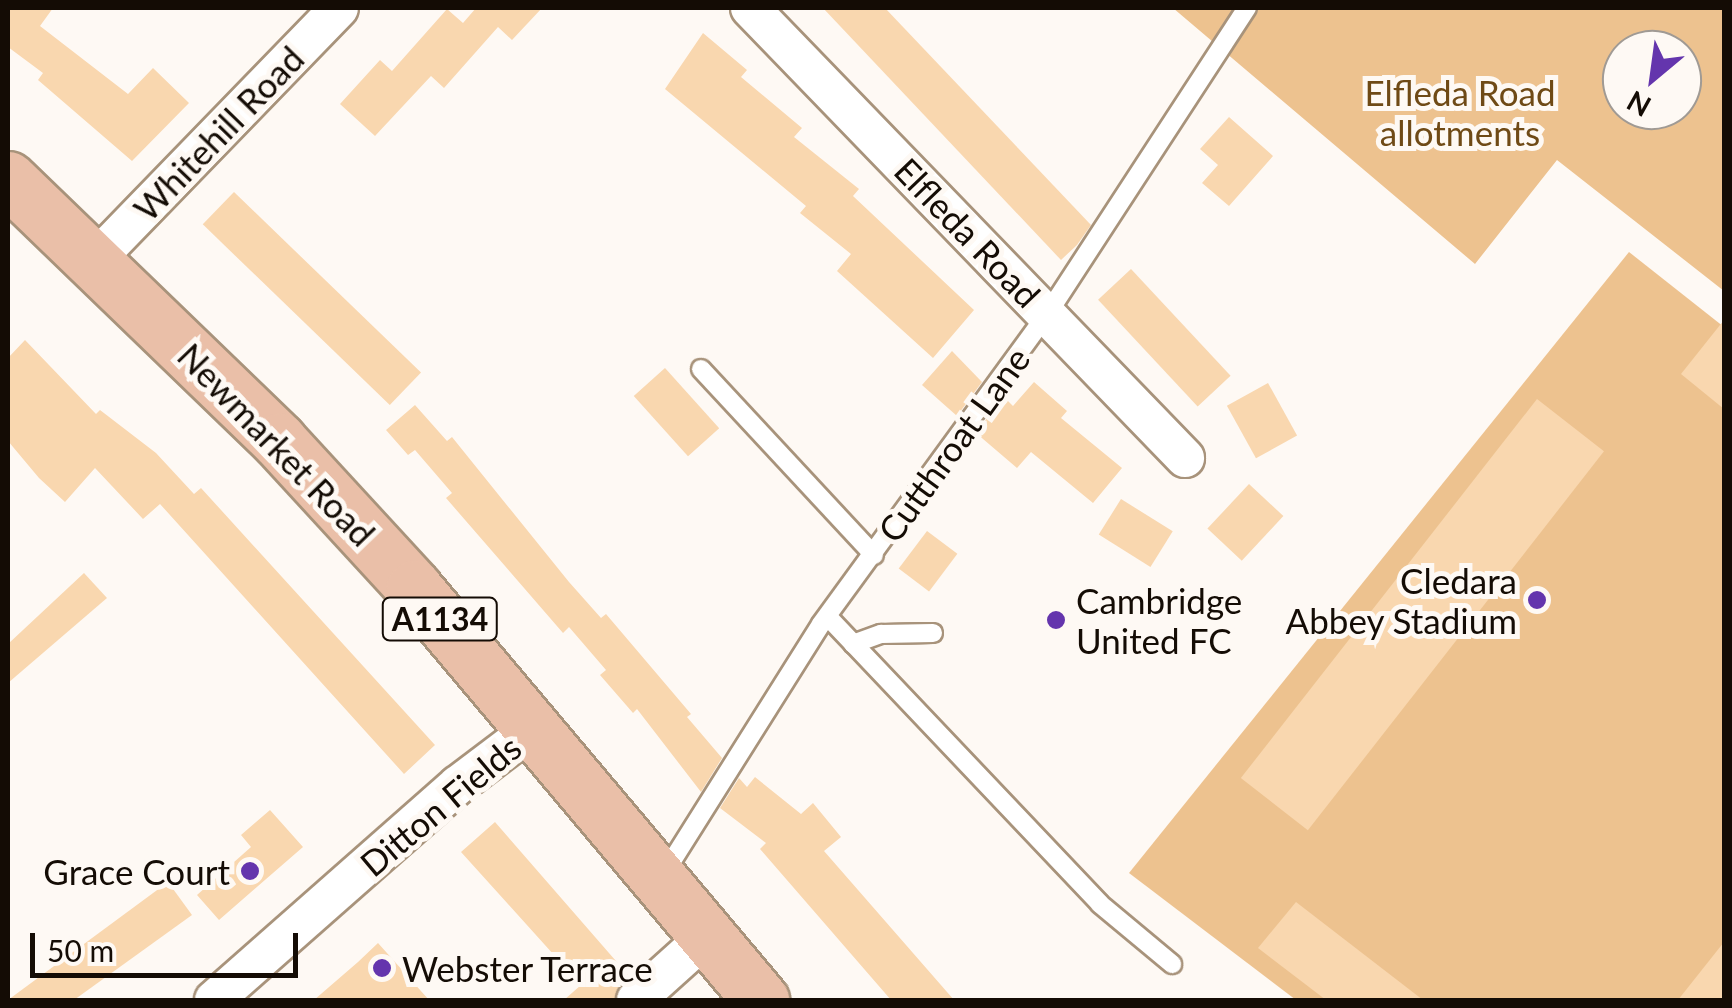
<!DOCTYPE html>
<style>
body{margin:0}
#map{position:relative;width:1732px;height:1008px;overflow:hidden;background:#fef9f4;font-family:Lato,sans-serif}
div>[style]{position:absolute}
.green>*{inset:0;background:#edc28f}
.building>*{inset:0;background:#f9d7af;transform-origin:0 0}
.roads{filter:drop-shadow(2px 0 #a8937b) drop-shadow(-2px 0 #a8937b) drop-shadow(0 2px #a8937b) drop-shadow(0 -2px #a8937b)}
.lane>*{height:18px;margin:-9px;padding:0 9px;transform-origin:9px;border-radius:9px;background:#fff}
.street>*{height:38px;margin:-19px;padding:0 19px;transform-origin:19px;border-radius:19px;background:#fff}
.primary>*{height:55px;margin:-27.5px;padding:0 27.5px;transform-origin:27.5px;border-radius:27.5px;background:#eabfa8}
.dots>*{width:28px;height:28px;translate:-50% -50%;box-sizing:border-box;border:5px solid #fef9f4;border-radius:50%}
span{translate:-50% -50%;white-space:nowrap;text-align:center;line-height:1.15;-webkit-text-stroke:10px #fef9f4;paint-order:stroke}
.shield-label span{padding:2px 8px;background:#fef9f4;border:2px solid;border-radius:8px;-webkit-text-stroke-width:0}
.shield-label{font-size:32px;color:#140c05;font-weight:700}
.park-label{font-size:35px;color:#6f4a16}
.street-label{font-size:35px;color:#140c05}
.poi-label{font-size:35px;color:#140c05}
.right{translate:-100% -50%;text-align:right}
.left{translate:0 -50%;text-align:left}
.frame{position:absolute;inset:0;border:10px solid #140c05;pointer-events:none}
.north{position:absolute;left:1602px;top:30px;width:100px;height:100px;box-sizing:border-box;background:#fef9f4;border:2px solid #a09a94;border-radius:50%;rotate:209deg;font-size:28px;font-weight:700;line-height:40px;text-align:center;color:#140c05}
.north::after{content:'';display:block;margin:auto;width:35px;height:45px;background:#6435ad;clip-path:polygon(50% 0,100% 100%,50% 72%,0 100%)}
.scale{position:absolute;left:30px;top:933px;width:268px;height:45px;box-sizing:border-box;border:5px solid #140c05;border-top:0;padding-left:12px;font-size:30px;line-height:35px;white-space:nowrap;color:#140c05;-webkit-text-stroke:8px #fef9f4;paint-order:stroke}
</style>
<div id="map">
<div class="green">
<div style="clip-path:polygon(evenodd,1173px 8px,1724px 8px,1724px 291px,1557px 160px,1475px 264px,1173px 8px,1622px 50px,1682px 50px,1682px 110px,1622px 110px,1622px 50px)"></div>
<div style="clip-path:polygon(1629px 252px,1724px 327px,1724px 1000px,1296px 1000px,1129px 873px)"></div>
</div>
<div class="building">
<div style="clip-path:polygon(8px 8px,53px 8px,40px 26px,128px 94px,153px 68px,189px 103px,132px 161px,38px 80px,43px 73px,8px 47px)"></div>
<div style="clip-path:polygon(476px 8px,542px 8px,512px 40px,498px 27px,444px 88px,431px 76px,375px 136px,340px 104px,380px 60px,392px 71px,447px 9px,463px 23px)"></div>
<div style="clip-path:polygon(823px 8px,885px 8px,1091px 225px,1077px 245px,1061px 260px)"></div>
<div style="clip-path:polygon(703px 33px,747px 70px,741px 77px,802px 128px,794px 137px,859px 189px,853px 196px,974px 310px,933px 358px,837px 271px,851px 254px,800px 213px,806px 206px,665px 89px)"></div>
<div style="clip-path:polygon(1229px 117px,1273px 156px,1229px 206px,1202px 183px,1218px 165px,1200px 149px)"></div>
<div style="left:234px;top:192px;width:260px;height:45px;rotate:44deg"></div>
<div style="left:1131px;top:269px;width:146px;height:45px;rotate:47deg"></div>
<div style="clip-path:polygon(1724px 320px,1724px 409px,1681px 374px)"></div>
<div style="clip-path:polygon(25px 340px,96px 414px,100px 410px,156px 453px,194px 494px,201px 488px,435px 745px,404px 774px,160px 504px,143px 519px,95px 468px,65px 502px,39px 478px,8px 441px,8px 358px)"></div>
<div style="clip-path:polygon(952px 351px,982px 382px,957px 416px,922px 385px)"></div>
<div style="left:665px;top:368px;width:81px;height:42px;rotate:48deg"></div>
<div style="clip-path:polygon(1034px 382px,1067px 411px,1061px 418px,1122px 468px,1093px 503px,1031px 452px,1017px 468px,976px 433px,1003px 396px,1013px 406px)"></div>
<div style="left:1268px;top:383px;width:60px;height:47px;rotate:61deg"></div>
<div style="left:1537px;top:399px;width:85px;height:481px;rotate:38deg"></div>
<div style="clip-path:polygon(415px 405px,447px 441px,452px 437px,569px 582px,601px 618px,606px 614px,691px 714px,687px 717px,722px 758px,701px 792px,637px 709px,633px 713px,600px 675px,606px 670px,569px 627px,563px 633px,446px 498px,452px 493px,415px 450px,408px 455px,386px 430px)"></div>
<div style="left:1249px;top:484px;width:47px;height:61px;rotate:43deg"></div>
<div style="left:1121px;top:499px;width:61px;height:42px;rotate:32deg"></div>
<div style="left:927px;top:531px;width:38px;height:47px;rotate:37deg"></div>
<div style="clip-path:polygon(84px 573px,107px 598px,8px 683px,8px 644px)"></div>
<div style="clip-path:polygon(755px 777px,801px 814px,813px 803px,841px 837px,824px 851px,954px 1000px,891px 1000px,760px 849px,766px 843px,720px 808px,739px 778px,747px 787px)"></div>
<div style="clip-path:polygon(270px 810px,303px 847px,219px 920px,197px 895px,251px 847px,241px 835px)"></div>
<div style="clip-path:polygon(495px 822px,629px 976px,614px 1000px,564px 1000px,581px 985px,461px 852px)"></div>
<div style="clip-path:polygon(168px 882px,192px 915px,74px 1000px,8px 1000px)"></div>
<div style="clip-path:polygon(1296px 902px,1423px 1000px,1326px 1000px,1258px 948px)"></div>
<div style="clip-path:polygon(1724px 942px,1724px 1000px,1678px 1000px)"></div>
<div style="clip-path:polygon(378px 943px,429px 1000px,314px 1000px,358px 962px)"></div>
</div>
<div class="roads">
<div class="lane">
<div style="left:701px;top:369px;width:254px;rotate:47.1deg"></div>
<div style="left:828px;top:617px;width:395px;rotate:46.5deg"></div>
<div style="left:1100px;top:904px;width:94px;rotate:39.8deg"></div>
<div style="left:853px;top:644px;width:30px;rotate:-20deg"></div>
<div style="left:881px;top:634px;width:52px;rotate:-1.1deg"></div>
<div style="left:665px;top:872px;width:293px;rotate:-57.8deg"></div>
<div style="left:821px;top:624px;width:385px;rotate:-53.9deg"></div>
<div style="left:1048px;top:313px;width:364px;rotate:-56.9deg"></div>
</div>
<div class="street">
<div style="left:750px;top:8px;width:626px;rotate:45.97deg"></div>
<div style="left:96px;top:259px;width:349px;rotate:-45.9deg"></div>
<div style="left:214px;top:1000px;width:325px;rotate:-41.4deg"></div>
<div style="left:458px;top:785px;width:93px;rotate:-37.1deg"></div>
<div style="left:636px;top:1000px;width:94px;rotate:-42deg"></div>
</div>
<div class="primary">
<div style="left:8px;top:179px;width:377px;rotate:44deg"></div>
<div style="left:279px;top:441px;width:200px;rotate:47.4deg"></div>
<div style="left:414px;top:588px;width:539px;rotate:49.89deg"></div>
</div>
</div>
<div class="dots">
<div style="left:1537px;top:600px;background:#6435ad"></div>
<div style="left:1056px;top:620px;background:#6435ad"></div>
<div style="left:250px;top:871px;background:#6435ad"></div>
<div style="left:382px;top:968px;background:#6435ad"></div>
</div>
<div class="shield-label">
<span style="left:440px;top:619px">A1134</span>
</div>
<div class="park-label">
<span style="left:1460px;top:112px">Elfleda Road<br>allotments</span>
</div>
<div class="street-label">
<span style="left:218px;top:133px;rotate:-46deg">Whitehill Road</span>
<span style="left:968px;top:232px;rotate:46deg">Elfleda Road</span>
<span style="left:277px;top:444px;rotate:46deg">Newmarket Road</span>
<span style="left:953px;top:444px;rotate:-54deg">Cutthroat Lane</span>
<span style="left:440px;top:805px;rotate:-40deg">Ditton Fields</span>
</div>
<div class="poi-label">
<span class="right" style="left:1517px;top:600px">Cledara<br>Abbey Stadium</span>
<span class="left" style="left:1076px;top:620px">Cambridge<br>United FC</span>
<span class="right" style="left:230px;top:871px">Grace Court</span>
<span class="left" style="left:402px;top:968px">Webster Terrace</span>
</div>
<div class="frame"></div>
<div class="north">N</div>
<div class="scale">50 m</div>
</div>
